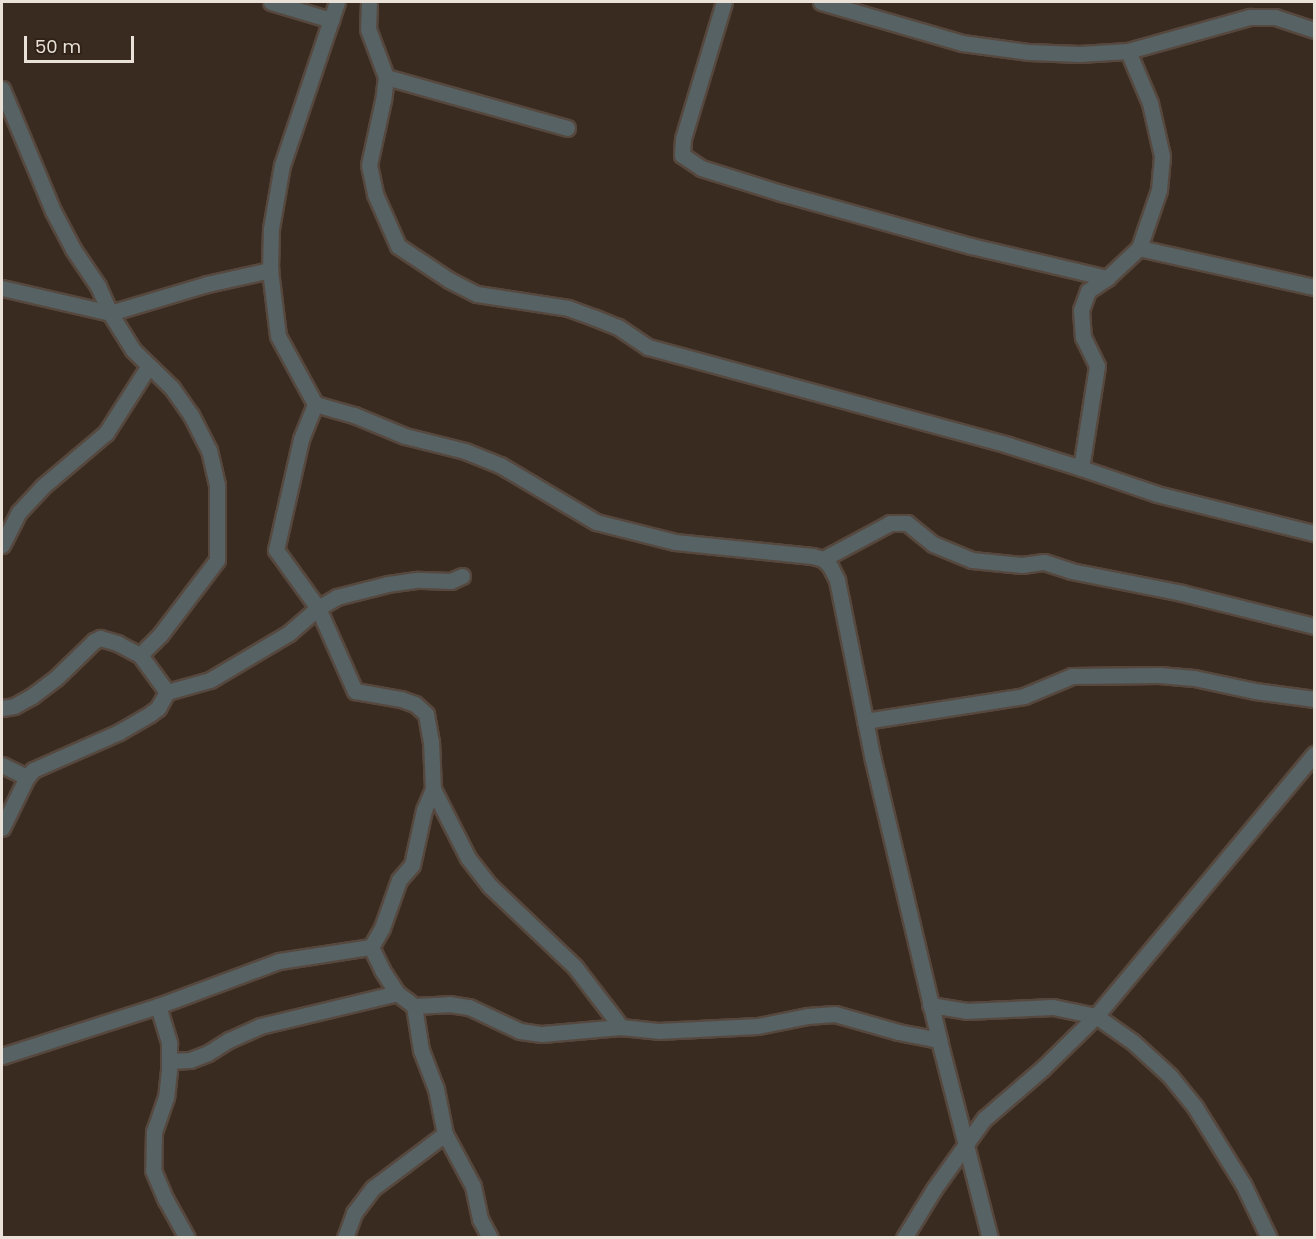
<!DOCTYPE html>
<style>
body{margin:0}
#map{position:relative;width:1316px;height:1239px;overflow:hidden;background:#3a2b20;font-family:Poppins,sans-serif}
div>[style]{position:absolute}
.roads{filter:drop-shadow(2px 0 #56483e) drop-shadow(-2px 0 #56483e) drop-shadow(0 2px #56483e) drop-shadow(0 -2px #56483e)}
.minor>*{height:15px;margin:-7.5px;padding:0 7.5px;transform-origin:7.5px;border-radius:7.5px;background:#576264}
span{translate:-50% -50%;white-space:nowrap;text-align:center;line-height:1.15;-webkit-text-stroke:6px #302216;paint-order:stroke}
.frame{position:absolute;inset:0;border:3px solid #eae1d9;pointer-events:none}
.scale{position:absolute;left:24px;top:36px;width:110px;height:27px;box-sizing:border-box;border:3px solid #eae1d9;border-top:0;padding-left:8px;font-size:18px;line-height:21px;white-space:nowrap;color:#eae1d9;-webkit-text-stroke:4px #302216;paint-order:stroke}
</style>
<div id="map">
<div class="roads">
<div class="minor">
<div style="left:271px;top:2px;width:63px;rotate:16.7deg"></div>
<div style="left:337px;top:2px;width:172px;rotate:108.6deg"></div>
<div style="left:282px;top:165px;width:65px;rotate:99.8deg"></div>
<div style="left:271px;top:229px;width:41px;rotate:91.4deg"></div>
<div style="left:270px;top:270px;width:66px;rotate:83.1deg"></div>
<div style="left:278px;top:336px;width:77px;rotate:61.4deg"></div>
<div style="left:315px;top:404px;width:41px;rotate:15.8deg"></div>
<div style="left:354px;top:415px;width:55px;rotate:22.4deg"></div>
<div style="left:405px;top:436px;width:62px;rotate:14deg"></div>
<div style="left:465px;top:451px;width:38px;rotate:22deg"></div>
<div style="left:500px;top:465px;width:112px;rotate:30.7deg"></div>
<div style="left:596px;top:522px;width:81px;rotate:14.2deg"></div>
<div style="left:675px;top:542px;width:138px;rotate:5.8deg"></div>
<div style="left:812px;top:556px;width:11px;rotate:15deg"></div>
<div style="left:823px;top:559px;width:10px;rotate:45deg"></div>
<div style="left:830px;top:566px;width:16px;rotate:63deg"></div>
<div style="left:837px;top:580px;width:184px;rotate:78.7deg"></div>
<div style="left:873px;top:760px;width:288px;rotate:76.7deg"></div>
<div style="left:939px;top:1040px;width:204px;rotate:75.6deg"></div>
<div style="left:369px;top:2px;width:27px;rotate:92deg"></div>
<div style="left:368px;top:29px;width:51px;rotate:69.4deg"></div>
<div style="left:386px;top:77px;width:188px;rotate:15.7deg"></div>
<div style="left:724px;top:2px;width:143px;rotate:106.7deg"></div>
<div style="left:683px;top:139px;width:16px;rotate:94deg"></div>
<div style="left:682px;top:155px;width:23px;rotate:34deg"></div>
<div style="left:701px;top:168px;width:84px;rotate:17.4deg"></div>
<div style="left:781px;top:193px;width:197px;rotate:15.6deg"></div>
<div style="left:971px;top:246px;width:140px;rotate:13.2deg"></div>
<div style="left:821px;top:2px;width:147px;rotate:16.2deg"></div>
<div style="left:962px;top:43px;width:68px;rotate:7.7deg"></div>
<div style="left:1029px;top:52px;width:50px;rotate:2.3deg"></div>
<div style="left:1079px;top:54px;width:49px;rotate:-3.5deg"></div>
<div style="left:1128px;top:51px;width:127px;rotate:-15.6deg"></div>
<div style="left:1250px;top:17px;width:25px"></div>
<div style="left:1275px;top:17px;width:41px;rotate:18.4deg"></div>
<div style="left:1128px;top:51px;width:56px;rotate:67.1deg"></div>
<div style="left:1150px;top:103px;width:54px;rotate:77.2deg"></div>
<div style="left:1162px;top:156px;width:34px;rotate:95deg"></div>
<div style="left:1159px;top:190px;width:61px;rotate:109deg"></div>
<div style="left:1139px;top:248px;width:44px;rotate:136.8deg"></div>
<div style="left:1107px;top:278px;width:23px;rotate:146deg"></div>
<div style="left:1088px;top:291px;width:20px;rotate:110deg"></div>
<div style="left:1081px;top:310px;width:27px;rotate:86deg"></div>
<div style="left:1083px;top:337px;width:32px;rotate:64deg"></div>
<div style="left:1097px;top:366px;width:103px;rotate:98.9deg"></div>
<div style="left:1081px;top:468px;width:80px;rotate:18.9deg"></div>
<div style="left:1157px;top:494px;width:162px;rotate:14deg"></div>
<div style="left:386px;top:77px;width:23px;rotate:97deg"></div>
<div style="left:383px;top:100px;width:66px;rotate:102.2deg"></div>
<div style="left:369px;top:165px;width:30px;rotate:78deg"></div>
<div style="left:375px;top:194px;width:57px;rotate:66.1deg"></div>
<div style="left:398px;top:246px;width:61px;rotate:33.7deg"></div>
<div style="left:449px;top:280px;width:31px;rotate:27deg"></div>
<div style="left:477px;top:294px;width:92px;rotate:8.7deg"></div>
<div style="left:568px;top:308px;width:27px;rotate:20deg"></div>
<div style="left:593px;top:317px;width:27px;rotate:22deg"></div>
<div style="left:618px;top:327px;width:36px;rotate:34deg"></div>
<div style="left:648px;top:347px;width:373px;rotate:15.2deg"></div>
<div style="left:1008px;top:445px;width:77px;rotate:17.5deg"></div>
<div style="left:2px;top:89px;width:132px;rotate:67.3deg"></div>
<div style="left:53px;top:211px;width:43px;rotate:62.2deg"></div>
<div style="left:73px;top:249px;width:45px;rotate:56deg"></div>
<div style="left:98px;top:286px;width:30px;rotate:66deg"></div>
<div style="left:110px;top:313px;width:44px;rotate:58.1deg"></div>
<div style="left:133px;top:350px;width:54px;rotate:44.3deg"></div>
<div style="left:172px;top:388px;width:33px;rotate:55deg"></div>
<div style="left:191px;top:415px;width:39px;rotate:63deg"></div>
<div style="left:209px;top:450px;width:36px;rotate:77deg"></div>
<div style="left:217px;top:485px;width:75px;rotate:90deg"></div>
<div style="left:217px;top:560px;width:94px;rotate:127.2deg"></div>
<div style="left:160px;top:635px;width:28px;rotate:135deg"></div>
<div style="left:1139px;top:248px;width:179px;rotate:12.6deg"></div>
<div style="left:2px;top:288px;width:111px;rotate:13deg"></div>
<div style="left:110px;top:313px;width:101px;rotate:-16.6deg"></div>
<div style="left:207px;top:284px;width:65px;rotate:-12.5deg"></div>
<div style="left:2px;top:545px;width:37px;rotate:-63deg"></div>
<div style="left:19px;top:512px;width:34px;rotate:-47deg"></div>
<div style="left:42px;top:487px;width:84px;rotate:-40.2deg"></div>
<div style="left:106px;top:433px;width:78px;rotate:-57.5deg"></div>
<div style="left:823px;top:559px;width:76px;rotate:-28.2deg"></div>
<div style="left:890px;top:523px;width:17px"></div>
<div style="left:907px;top:523px;width:33px;rotate:39deg"></div>
<div style="left:933px;top:544px;width:42px;rotate:22.3deg"></div>
<div style="left:972px;top:560px;width:50px;rotate:5.7deg"></div>
<div style="left:1022px;top:565px;width:22px;rotate:-8deg"></div>
<div style="left:1044px;top:562px;width:28px;rotate:18deg"></div>
<div style="left:1071px;top:571px;width:113px;rotate:11.2deg"></div>
<div style="left:1182px;top:593px;width:136px;rotate:14deg"></div>
<div style="left:462px;top:576px;width:12px;rotate:156deg"></div>
<div style="left:451px;top:581px;width:35px;rotate:-178deg"></div>
<div style="left:416px;top:580px;width:28px;rotate:172deg"></div>
<div style="left:388px;top:584px;width:53px;rotate:165.7deg"></div>
<div style="left:337px;top:597px;width:22px;rotate:150deg"></div>
<div style="left:318px;top:608px;width:91px;rotate:66deg"></div>
<div style="left:355px;top:691px;width:47px;rotate:9.9deg"></div>
<div style="left:401px;top:699px;width:15px;rotate:20deg"></div>
<div style="left:415px;top:704px;width:15px;rotate:42deg"></div>
<div style="left:426px;top:714px;width:27px;rotate:80deg"></div>
<div style="left:431px;top:741px;width:48px;rotate:87.6deg"></div>
<div style="left:433px;top:789px;width:23px;rotate:113deg"></div>
<div style="left:424px;top:810px;width:56px;rotate:102.3deg"></div>
<div style="left:412px;top:865px;width:20px;rotate:131deg"></div>
<div style="left:399px;top:880px;width:51px;rotate:109.5deg"></div>
<div style="left:382px;top:928px;width:22px;rotate:120deg"></div>
<div style="left:371px;top:947px;width:25px;rotate:64deg"></div>
<div style="left:382px;top:970px;width:27px;rotate:57deg"></div>
<div style="left:397px;top:993px;width:21px;rotate:37deg"></div>
<div style="left:414px;top:1006px;width:35px;rotate:-3deg"></div>
<div style="left:449px;top:1004px;width:20px;rotate:9deg"></div>
<div style="left:469px;top:1007px;width:56px;rotate:25.2deg"></div>
<div style="left:520px;top:1031px;width:22px;rotate:8deg"></div>
<div style="left:542px;top:1034px;width:79px;rotate:-5.1deg"></div>
<div style="left:621px;top:1027px;width:37px;rotate:6deg"></div>
<div style="left:658px;top:1031px;width:100px;rotate:-2.9deg"></div>
<div style="left:758px;top:1026px;width:50px;rotate:-11.5deg"></div>
<div style="left:807px;top:1016px;width:28px;rotate:-4deg"></div>
<div style="left:835px;top:1014px;width:66px;rotate:15.9deg"></div>
<div style="left:898px;top:1032px;width:42px;rotate:11deg"></div>
<div style="left:2px;top:708px;width:12px;rotate:-9deg"></div>
<div style="left:14px;top:706px;width:21px;rotate:-29deg"></div>
<div style="left:32px;top:696px;width:30px;rotate:-37deg"></div>
<div style="left:56px;top:678px;width:53px;rotate:-44.2deg"></div>
<div style="left:94px;top:641px;width:7px;rotate:-27deg"></div>
<div style="left:100px;top:638px;width:18px;rotate:16deg"></div>
<div style="left:117px;top:643px;width:26px;rotate:28deg"></div>
<div style="left:140px;top:655px;width:46px;rotate:53.9deg"></div>
<div style="left:865px;top:721px;width:161px;rotate:-8.9deg"></div>
<div style="left:1024px;top:696px;width:52px;rotate:-22.6deg"></div>
<div style="left:1072px;top:676px;width:87px;rotate:-0.7deg"></div>
<div style="left:1159px;top:675px;width:35px;rotate:5deg"></div>
<div style="left:1194px;top:678px;width:62px;rotate:12deg"></div>
<div style="left:1255px;top:691px;width:60px;rotate:7.7deg"></div>
<div style="left:2px;top:765px;width:28px;rotate:26deg"></div>
<div style="left:433px;top:789px;width:77px;rotate:63.1deg"></div>
<div style="left:468px;top:858px;width:36px;rotate:52deg"></div>
<div style="left:490px;top:886px;width:117px;rotate:43.6deg"></div>
<div style="left:575px;top:967px;width:76px;rotate:52.5deg"></div>
<div style="left:2px;top:828px;width:57px;rotate:-63.9deg"></div>
<div style="left:27px;top:777px;width:9px;rotate:-49deg"></div>
<div style="left:33px;top:770px;width:94px;rotate:-23.8deg"></div>
<div style="left:119px;top:732px;width:36px;rotate:-30deg"></div>
<div style="left:150px;top:714px;width:10px;rotate:-37deg"></div>
<div style="left:158px;top:708px;width:18px;rotate:-61deg"></div>
<div style="left:167px;top:692px;width:45px;rotate:-15.6deg"></div>
<div style="left:210px;top:680px;width:92px;rotate:-30.7deg"></div>
<div style="left:289px;top:633px;width:38px;rotate:-41deg"></div>
<div style="left:318px;top:608px;width:72px;rotate:-125.9deg"></div>
<div style="left:276px;top:550px;width:114px;rotate:-77.3deg"></div>
<div style="left:301px;top:439px;width:38px;rotate:-68deg"></div>
<div style="left:930px;top:1005px;width:36px;rotate:9deg"></div>
<div style="left:966px;top:1011px;width:87px;rotate:-2.6deg"></div>
<div style="left:1053px;top:1007px;width:44px;rotate:11.8deg"></div>
<div style="left:1096px;top:1016px;width:45px;rotate:35.1deg"></div>
<div style="left:1133px;top:1042px;width:50px;rotate:42.6deg"></div>
<div style="left:1170px;top:1076px;width:40px;rotate:51deg"></div>
<div style="left:1195px;top:1107px;width:91px;rotate:58.1deg"></div>
<div style="left:1243px;top:1184px;width:60px;rotate:64.3deg"></div>
<div style="left:158px;top:1006px;width:39px;rotate:73deg"></div>
<div style="left:169px;top:1043px;width:27px;rotate:90deg"></div>
<div style="left:169px;top:1070px;width:27px;rotate:96deg"></div>
<div style="left:166px;top:1097px;width:36px;rotate:109deg"></div>
<div style="left:154px;top:1131px;width:39px;rotate:91deg"></div>
<div style="left:153px;top:1170px;width:33px;rotate:67deg"></div>
<div style="left:166px;top:1200px;width:43px;rotate:61.1deg"></div>
<div style="left:414px;top:1006px;width:45px;rotate:81deg"></div>
<div style="left:421px;top:1050px;width:42px;rotate:69deg"></div>
<div style="left:436px;top:1089px;width:46px;rotate:78.7deg"></div>
<div style="left:445px;top:1134px;width:59px;rotate:61.7deg"></div>
<div style="left:473px;top:1186px;width:34px;rotate:78deg"></div>
<div style="left:480px;top:1219px;width:21px;rotate:62deg"></div>
<div style="left:2px;top:1056px;width:164px;rotate:-17.8deg"></div>
<div style="left:158px;top:1006px;width:129px;rotate:-20.4deg"></div>
<div style="left:279px;top:961px;width:93px;rotate:-8.7deg"></div>
<div style="left:169px;top:1061px;width:21px;rotate:-3deg"></div>
<div style="left:190px;top:1060px;width:19px;rotate:-21deg"></div>
<div style="left:208px;top:1053px;width:25px;rotate:-32deg"></div>
<div style="left:229px;top:1040px;width:34px;rotate:-24deg"></div>
<div style="left:260px;top:1026px;width:141px;rotate:-13.5deg"></div>
<div style="left:345px;top:1238px;width:27px;rotate:-70deg"></div>
<div style="left:354px;top:1213px;width:31px;rotate:-53deg"></div>
<div style="left:373px;top:1188px;width:90px;rotate:-36.9deg"></div>
<div style="left:904px;top:1238px;width:57px;rotate:-58.5deg"></div>
<div style="left:934px;top:1189px;width:86px;rotate:-54.5deg"></div>
<div style="left:984px;top:1119px;width:78px;rotate:-40.8deg"></div>
<div style="left:1043px;top:1068px;width:74px;rotate:-44.5deg"></div>
<div style="left:1096px;top:1016px;width:341px;rotate:-50.2deg"></div>
</div>
</div>
<div class="frame"></div>
<div class="scale">50 m</div>
</div>
